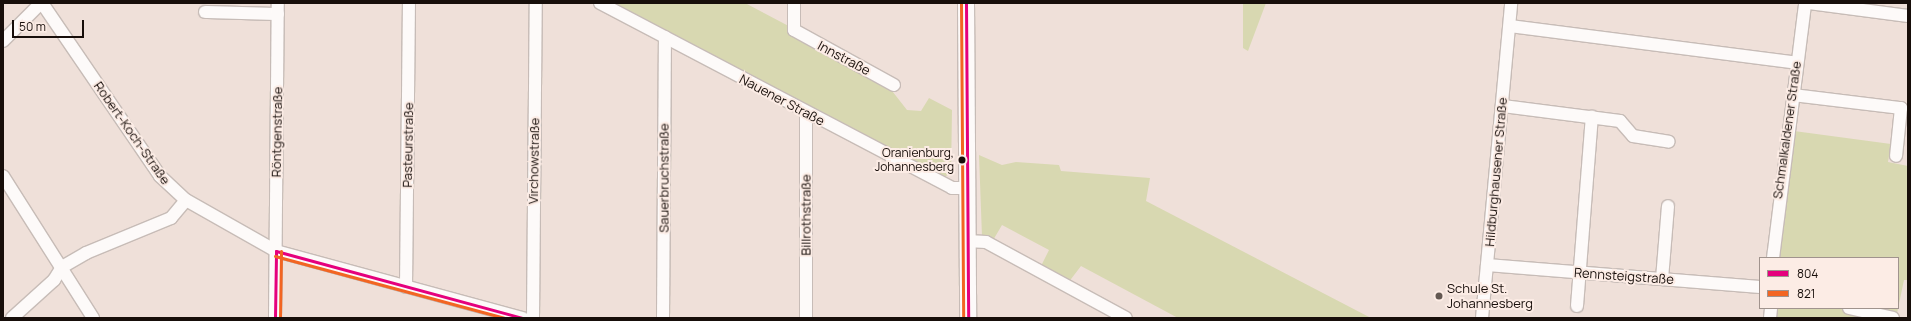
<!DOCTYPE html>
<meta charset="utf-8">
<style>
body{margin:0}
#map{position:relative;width:1911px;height:321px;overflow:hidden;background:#efe0d9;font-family:Manrope,sans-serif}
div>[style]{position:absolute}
.green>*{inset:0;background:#d8d8b1}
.roads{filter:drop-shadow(1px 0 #c7bcb7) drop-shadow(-1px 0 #c7bcb7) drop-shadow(0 1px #c7bcb7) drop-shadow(0 -1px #c7bcb7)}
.minor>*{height:12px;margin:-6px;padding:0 6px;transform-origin:6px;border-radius:6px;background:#fdfaf9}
.major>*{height:16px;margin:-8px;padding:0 8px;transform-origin:8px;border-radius:8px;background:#fdfaf9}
.bus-1>*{height:3px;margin:-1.5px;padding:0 1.5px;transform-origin:1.5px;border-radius:1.5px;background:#e5007d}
.bus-2>*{height:3px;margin:-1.5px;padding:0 1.5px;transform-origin:1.5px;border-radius:1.5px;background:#f26522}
.dots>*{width:11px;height:11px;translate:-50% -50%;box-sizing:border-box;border:2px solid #fcece5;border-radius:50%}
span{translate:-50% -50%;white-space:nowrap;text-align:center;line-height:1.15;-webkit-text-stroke:4px #fcece5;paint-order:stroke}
.bus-label{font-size:12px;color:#170e0a}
.right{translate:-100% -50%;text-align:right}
.street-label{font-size:13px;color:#170e0a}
.poi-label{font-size:13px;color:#170e0a}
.left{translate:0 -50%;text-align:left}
.frame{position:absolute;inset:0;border:4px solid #170e0a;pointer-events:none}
.legend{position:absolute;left:1759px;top:257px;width:140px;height:52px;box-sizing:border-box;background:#fcece5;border:1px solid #a0938d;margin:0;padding:5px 7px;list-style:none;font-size:12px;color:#170e0a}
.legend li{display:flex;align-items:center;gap:8px;height:20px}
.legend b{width:20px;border:1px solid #a0938d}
.scale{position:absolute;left:12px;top:20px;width:72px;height:18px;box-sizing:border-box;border:2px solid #170e0a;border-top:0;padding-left:5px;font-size:12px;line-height:14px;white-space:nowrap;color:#170e0a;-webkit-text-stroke:3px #fcece5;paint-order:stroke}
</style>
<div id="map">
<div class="green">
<div style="clip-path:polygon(612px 3px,745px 3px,878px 73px,907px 110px,921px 111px,929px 98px,952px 110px,951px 174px,943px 177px)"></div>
<div style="clip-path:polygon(1243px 3px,1266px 3px,1248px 51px,1243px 48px)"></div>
<div style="clip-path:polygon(1794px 131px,1891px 144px,1888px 162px,1908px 166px,1908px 280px,1904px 280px,1896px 318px,1775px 318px,1775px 308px,1898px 308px,1898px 258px,1780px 258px)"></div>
<div style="clip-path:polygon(979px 155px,1002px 165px,1016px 162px,1059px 165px,1061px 171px,1150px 178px,1146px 201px,1371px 318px,1178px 318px,1081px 266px,1068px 283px,1040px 268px,1049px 250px,1002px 225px,992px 242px,982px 237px)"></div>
</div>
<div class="roads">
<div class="minor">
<div style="left:42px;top:3px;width:209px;rotate:55.7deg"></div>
<div style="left:160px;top:176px;width:35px;rotate:43deg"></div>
<div style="left:186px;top:200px;width:103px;rotate:29.5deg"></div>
<div style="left:276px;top:251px;width:256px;rotate:15.2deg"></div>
<div style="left:600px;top:3px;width:398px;rotate:27.7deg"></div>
<div style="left:952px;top:188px;width:15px"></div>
<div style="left:794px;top:3px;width:27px;rotate:90deg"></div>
<div style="left:794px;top:30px;width:114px;rotate:28.8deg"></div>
<div style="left:1809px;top:3px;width:100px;rotate:7.5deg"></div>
<div style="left:205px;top:12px;width:73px;rotate:1.6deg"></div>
<div style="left:1510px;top:26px;width:289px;rotate:7.3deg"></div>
<div style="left:3px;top:41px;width:54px;rotate:-45deg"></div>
<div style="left:1793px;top:95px;width:109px;rotate:6.9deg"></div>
<div style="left:1901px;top:108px;width:48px;rotate:95.9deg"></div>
<div style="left:1503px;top:106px;width:118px;rotate:7.3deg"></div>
<div style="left:1620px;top:121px;width:20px;rotate:49deg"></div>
<div style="left:1633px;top:136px;width:36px;rotate:9deg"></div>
<div style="left:3px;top:176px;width:168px;rotate:57.6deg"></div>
<div style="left:967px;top:241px;width:19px;rotate:3deg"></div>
<div style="left:986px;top:242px;width:159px;rotate:28.5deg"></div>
<div style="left:1773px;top:258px;width:257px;rotate:-82.8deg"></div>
<div style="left:1487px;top:265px;width:274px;rotate:4.6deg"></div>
<div style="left:1662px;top:279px;width:73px;rotate:-85.3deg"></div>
<div style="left:406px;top:287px;width:284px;rotate:-89.4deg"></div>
<div style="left:1577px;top:306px;width:190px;rotate:-85.5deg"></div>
<div style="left:1849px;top:308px;width:45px;rotate:12.8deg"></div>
<div style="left:12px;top:318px;width:57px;rotate:-42.1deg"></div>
<div style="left:54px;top:280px;width:15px;rotate:-58deg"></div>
<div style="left:62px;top:267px;width:28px;rotate:-30deg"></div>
<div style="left:86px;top:253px;width:92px;rotate:-22.4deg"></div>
<div style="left:171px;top:218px;width:23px;rotate:-50deg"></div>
<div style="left:275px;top:318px;width:315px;rotate:-89.5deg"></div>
<div style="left:533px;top:318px;width:315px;rotate:-89.5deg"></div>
<div style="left:663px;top:318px;width:281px;rotate:-89.6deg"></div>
<div style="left:806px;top:318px;width:206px;rotate:-90deg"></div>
<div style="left:1482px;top:318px;width:316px;rotate:-84.7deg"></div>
<div style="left:1770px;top:318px;width:10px;rotate:-84deg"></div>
</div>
<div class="major">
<div style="left:966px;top:3px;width:315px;rotate:89.6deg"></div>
</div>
</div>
<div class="bus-1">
<div style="left:966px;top:3px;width:315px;rotate:89.6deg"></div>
<div style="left:276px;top:251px;width:256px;rotate:15.2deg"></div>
<div style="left:275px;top:318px;width:67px;rotate:-89.1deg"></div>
</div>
<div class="bus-2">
<div style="left:961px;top:3px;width:315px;rotate:89.6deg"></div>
<div style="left:275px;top:256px;width:237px;rotate:15.1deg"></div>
<div style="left:280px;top:318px;width:67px;rotate:-89.1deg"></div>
</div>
<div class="dots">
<div style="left:962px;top:160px;background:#170e0a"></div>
<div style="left:1439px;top:296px;background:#635852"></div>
</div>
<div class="bus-label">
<span class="right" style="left:954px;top:160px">Oranienburg,<br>Johannesberg</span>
</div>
<div class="street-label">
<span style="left:844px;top:58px;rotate:28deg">Innstraße</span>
<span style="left:782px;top:100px;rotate:28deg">Nauener Straße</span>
<span style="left:1787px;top:130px;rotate:-82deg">Schmalkaldener Straße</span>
<span style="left:277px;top:132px;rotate:-89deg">Röntgenstraße</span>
<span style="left:132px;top:133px;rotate:55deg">Robert-Koch-Straße</span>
<span style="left:408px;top:145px;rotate:-89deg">Pasteurstraße</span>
<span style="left:534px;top:161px;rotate:-89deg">Virchowstraße</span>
<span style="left:1496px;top:172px;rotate:-85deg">Hildburghausener Straße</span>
<span style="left:664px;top:178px;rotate:-90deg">Sauerbruchstraße</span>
<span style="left:806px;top:215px;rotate:-90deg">Billrothstraße</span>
<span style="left:1624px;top:276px;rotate:4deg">Rennsteigstraße</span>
</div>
<div class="poi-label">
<span class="left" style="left:1447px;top:296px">Schule St.<br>Johannesberg</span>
</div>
<div class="frame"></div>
<ul class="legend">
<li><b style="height:5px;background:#e5007d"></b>804</li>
<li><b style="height:5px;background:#f26522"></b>821</li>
</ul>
<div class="scale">50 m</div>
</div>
